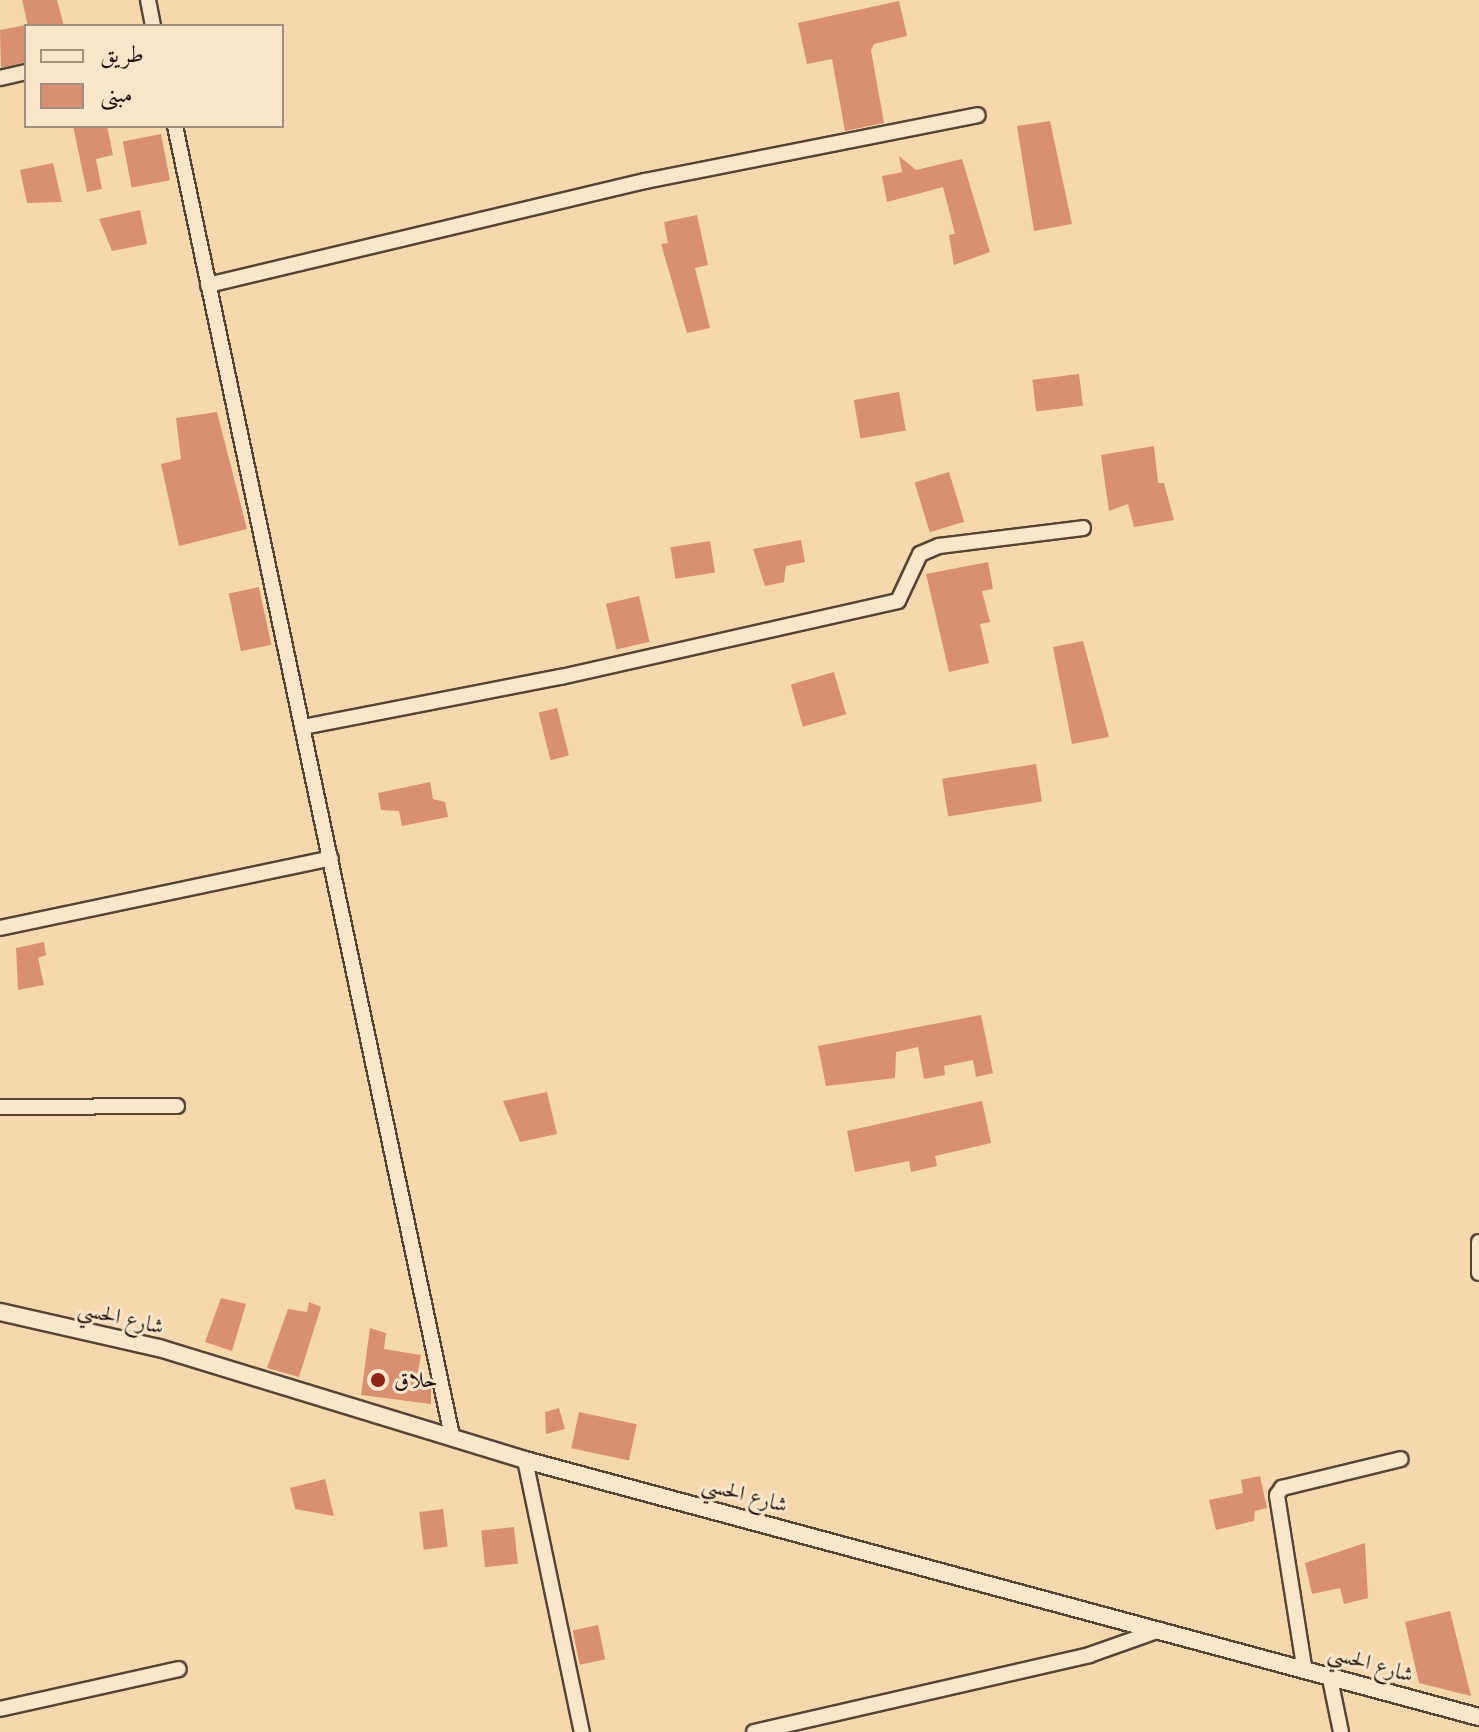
<!DOCTYPE html>
<meta charset="utf-8">
<style>
body{margin:0}
#map{position:relative;width:1479px;height:1732px;overflow:hidden;background:#f6d8af;font-family:"Libre Caslon Text",Amiri,serif}
div>[style]{position:absolute}
.building>*{inset:0;background:#d99070;transform-origin:0 0}
.roads{filter:drop-shadow(2px 0 #574433) drop-shadow(-2px 0 #574433) drop-shadow(0 2px #574433) drop-shadow(0 -2px #574433)}
.minor>*{height:14px;margin:-7px;padding:0 7px;transform-origin:7px;border-radius:7px;background:#f9e6cb}
.tertiary>*{height:16px;margin:-8px;padding:0 8px;transform-origin:8px;border-radius:8px;background:#f9e6cb}
.dots>*{width:22px;height:22px;translate:-50% -50%;box-sizing:border-box;border:4px solid #f9e6cb;border-radius:50%}
span{translate:-50% -50%;white-space:nowrap;text-align:center;line-height:1.15;-webkit-text-stroke:6px #f9e6cb;paint-order:stroke}
.street-label{font-size:22px;color:#22120a}
.poi-label{font-size:22px;color:#22120a}
.left{translate:0 -50%;text-align:left}
.legend{position:absolute;left:24px;top:24px;width:260px;height:104px;box-sizing:border-box;background:#f9e6cb;border:2px solid #a3917e;margin:0;padding:10px 14px;list-style:none;font-size:24px;color:#22120a}
.legend li{display:flex;align-items:center;gap:16px;height:40px}
.legend b{width:40px;border:2px solid #a3917e}
</style>
<div id="map">
<div class="building">
<div style="clip-path:polygon(22px 0,57px 0,64px 26px,28px 26px)"></div>
<div style="clip-path:polygon(899px 1px,907px 36px,874px 44px,871px 50px,884px 123px,845px 131px,832px 59px,807px 64px,798px 23px)"></div>
<div style="clip-path:polygon(26px 25px,26px 62px,1px 68px,0 30px)"></div>
<div style="clip-path:polygon(1050px 121px,1072px 224px,1034px 231px,1017px 126px)"></div>
<div style="clip-path:polygon(73px 126px,107px 126px,113px 155px,96px 159px,102px 189px,87px 192px)"></div>
<div style="left:161px;top:134px;width:47px;height:39px;rotate:79deg"></div>
<div style="clip-path:polygon(899px 156px,916px 170px,962px 159px,990px 252px,954px 265px,949px 235px,955px 234px,943px 187px,887px 202px,882px 176px,902px 172px)"></div>
<div style="clip-path:polygon(53px 163px,62px 202px,27px 203px,20px 170px)"></div>
<div style="clip-path:polygon(140px 210px,147px 244px,112px 251px,99px 219px)"></div>
<div style="clip-path:polygon(697px 215px,708px 265px,695px 268px,710px 328px,687px 333px,661px 244px,668px 243px,664px 222px)"></div>
<div style="left:1079px;top:374px;width:32px;height:47px;rotate:83deg"></div>
<div style="left:899px;top:392px;width:39px;height:46px;rotate:80deg"></div>
<div style="clip-path:polygon(217px 412px,247px 529px,179px 546px,161px 464px,181px 459px,176px 418px)"></div>
<div style="clip-path:polygon(1154px 446px,1158px 483px,1164px 483px,1174px 520px,1134px 527px,1128px 504px,1109px 511px,1101px 455px)"></div>
<div style="left:949px;top:472px;width:52px;height:36px;rotate:73deg"></div>
<div style="clip-path:polygon(801px 540px,805px 562px,786px 566px,784px 582px,765px 586px,753px 549px)"></div>
<div style="left:710px;top:541px;width:32px;height:40px;rotate:81deg"></div>
<div style="clip-path:polygon(988px 562px,993px 589px,982px 591px,990px 622px,980px 624px,989px 663px,949px 672px,926px 574px)"></div>
<div style="left:259px;top:587px;width:59px;height:31px;rotate:78deg"></div>
<div style="left:639px;top:596px;width:47px;height:34px;rotate:77deg"></div>
<div style="clip-path:polygon(1083px 641px,1109px 737px,1072px 744px,1053px 647px)"></div>
<div style="left:834px;top:672px;width:44px;height:45px;rotate:74deg"></div>
<div style="left:557px;top:708px;width:49px;height:19px;rotate:76deg"></div>
<div style="left:1036px;top:764px;width:38px;height:95px;rotate:81deg"></div>
<div style="clip-path:polygon(430px 782px,433px 799px,445px 802px,448px 817px,402px 826px,399px 811px,381px 810px,378px 793px)"></div>
<div style="clip-path:polygon(44px 942px,46px 955px,38px 958px,44px 985px,18px 990px,16px 948px)"></div>
<div style="clip-path:polygon(981px 1015px,993px 1073px,976px 1077px,973px 1060px,944px 1066px,945px 1075px,924px 1079px,918px 1047px,896px 1052px,895px 1078px,826px 1086px,818px 1046px)"></div>
<div style="clip-path:polygon(547px 1092px,557px 1134px,520px 1142px,503px 1101px)"></div>
<div style="clip-path:polygon(982px 1101px,991px 1143px,935px 1156px,937px 1166px,911px 1172px,909px 1161px,855px 1172px,847px 1131px)"></div>
<div style="clip-path:polygon(221px 1298px,246px 1304px,232px 1351px,205px 1342px)"></div>
<div style="clip-path:polygon(309px 1302px,321px 1307px,299px 1377px,267px 1368px,288px 1309px,307px 1312px)"></div>
<div style="clip-path:polygon(370px 1328px,386px 1333px,384px 1349px,421px 1355px,416px 1384px,431px 1387px,431px 1404px,361px 1395px)"></div>
<div style="clip-path:polygon(559px 1408px,565px 1429px,546px 1434px,545px 1412px)"></div>
<div style="left:579px;top:1412px;width:59px;height:37px;rotate:12deg"></div>
<div style="clip-path:polygon(1260px 1476px,1267px 1508px,1255px 1511px,1254px 1521px,1216px 1530px,1209px 1500px,1243px 1493px,1241px 1480px)"></div>
<div style="clip-path:polygon(325px 1479px,334px 1516px,295px 1509px,290px 1488px)"></div>
<div style="left:443px;top:1509px;width:38px;height:24px;rotate:83deg"></div>
<div style="left:514px;top:1527px;width:37px;height:33px;rotate:84deg"></div>
<div style="clip-path:polygon(1365px 1543px,1368px 1598px,1344px 1604px,1340px 1588px,1312px 1594px,1305px 1563px)"></div>
<div style="clip-path:polygon(1450px 1611px,1471px 1696px,1419px 1683px,1405px 1622px)"></div>
<div style="left:598px;top:1625px;width:35px;height:26px;rotate:78deg"></div>
</div>
<div class="roads">
<div class="minor">
<div style="left:148px;top:0;width:26px;rotate:79deg"></div>
<div style="left:0;top:78px;width:27px;rotate:-13deg"></div>
<div style="left:175px;top:126px;width:1339px;rotate:78.06deg"></div>
<div style="left:208px;top:285px;width:449px;rotate:-13.4deg"></div>
<div style="left:645px;top:181px;width:339px;rotate:-11.2deg"></div>
<div style="left:303px;top:727px;width:263px;rotate:-11deg"></div>
<div style="left:561px;top:677px;width:345px;rotate:-12.7deg"></div>
<div style="left:898px;top:601px;width:52px;rotate:-64.9deg"></div>
<div style="left:920px;top:554px;width:21px;rotate:-23deg"></div>
<div style="left:939px;top:546px;width:145px;rotate:-7.1deg"></div>
<div style="left:0;top:928px;width:338px;rotate:-11.9deg"></div>
<div style="left:0;top:1107px;width:177px;rotate:-0.3deg"></div>
<div style="left:1479px;top:1242px;width:31px;rotate:90deg"></div>
<div style="left:525px;top:1460px;width:278px;rotate:78.2deg"></div>
<div style="left:1304px;top:1666px;width:173px;rotate:-99deg"></div>
<div style="left:1277px;top:1495px;width:9px;rotate:-54deg"></div>
<div style="left:1282px;top:1488px;width:122px;rotate:-13.7deg"></div>
<div style="left:1329px;top:1674px;width:59px;rotate:78.3deg"></div>
<div style="left:0;top:1709px;width:183px;rotate:-12.6deg"></div>
<div style="left:754px;top:1732px;width:344px;rotate:-12.9deg"></div>
<div style="left:1089px;top:1655px;width:75px;rotate:-19.4deg"></div>
</div>
<div class="tertiary">
<div style="left:0;top:1312px;width:163px;rotate:12.8deg"></div>
<div style="left:159px;top:1348px;width:383px;rotate:17deg"></div>
<div style="left:525px;top:1460px;width:988px;rotate:15.08deg"></div>
</div>
</div>
<div class="dots">
<div style="left:378px;top:1380px;background:#8f2418"></div>
</div>
<div class="street-label">
<span style="left:121px;top:1317px;rotate:13deg">شارع الحسي</span>
<span style="left:745px;top:1494px;rotate:15deg">شارع الحسي</span>
<span style="left:1371px;top:1663px;rotate:16deg">شارع الحسي</span>
</div>
<div class="poi-label">
<span class="left" style="left:394px;top:1380px">حلاق</span>
</div>
<ul class="legend">
<li><b style="height:10px;background:#f9e6cb"></b>طريق</li>
<li><b style="height:22px;background:#d99070"></b>مبنى</li>
</ul>
</div>
